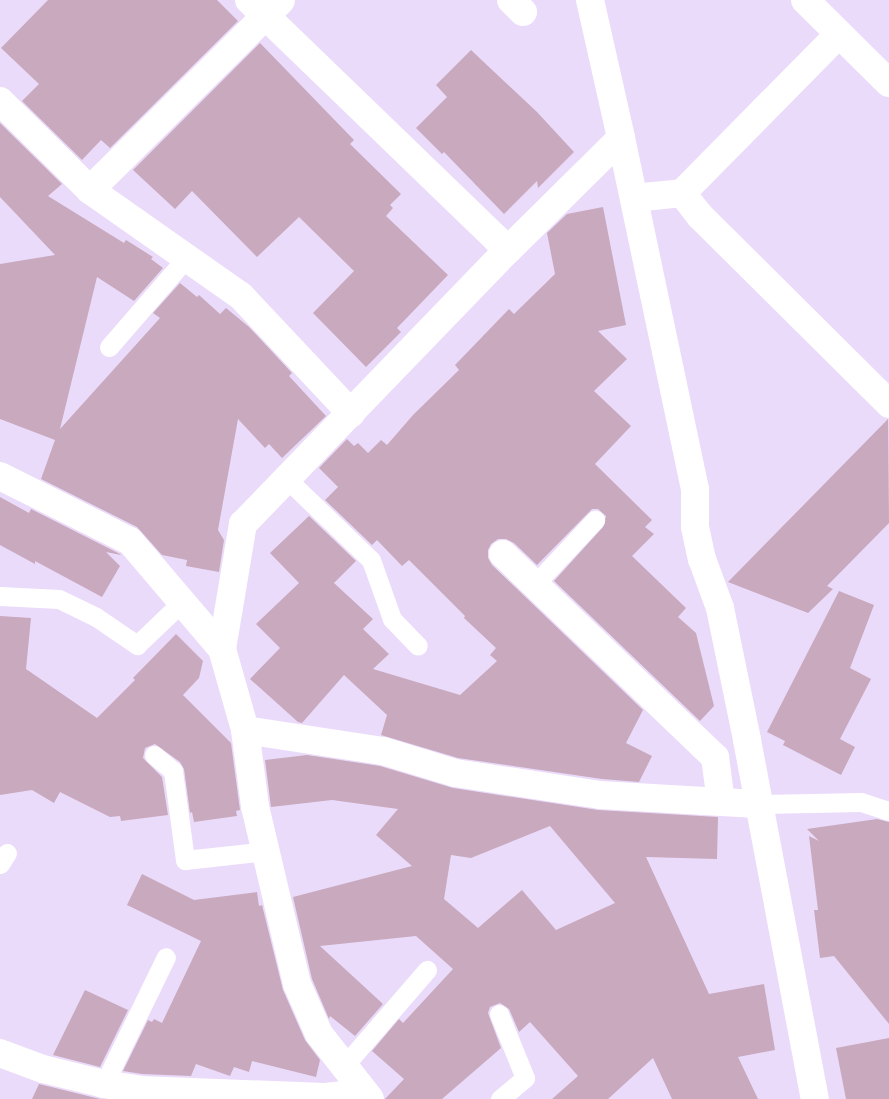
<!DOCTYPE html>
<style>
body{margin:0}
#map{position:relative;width:889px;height:1099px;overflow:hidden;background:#ebdbfb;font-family:"Exo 2",sans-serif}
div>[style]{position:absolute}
.building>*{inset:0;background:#c8a9bd}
.lane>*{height:19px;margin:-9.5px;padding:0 9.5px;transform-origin:9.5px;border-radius:9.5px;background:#fff}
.street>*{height:28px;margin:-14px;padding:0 14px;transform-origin:14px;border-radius:14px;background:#fff}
span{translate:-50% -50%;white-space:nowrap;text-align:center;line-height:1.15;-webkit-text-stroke:4px #ebdbfb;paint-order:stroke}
</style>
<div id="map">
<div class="building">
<div style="clip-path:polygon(48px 0,217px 0,238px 21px,110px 148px,101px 140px,82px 160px,22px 101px,39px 84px,1px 48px)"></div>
<div style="clip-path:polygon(260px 43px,354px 140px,350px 144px,401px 194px,390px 205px,393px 208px,386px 216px,448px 275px,397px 328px,401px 332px,366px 367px,313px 313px,354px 271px,299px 217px,257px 257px,192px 191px,175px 209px,133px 170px)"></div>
<div style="clip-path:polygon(471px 50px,537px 112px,574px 152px,538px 188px,537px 181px,504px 214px,444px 152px,442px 154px,416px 128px,447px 97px,436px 85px)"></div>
<div style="clip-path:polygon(0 123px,62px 184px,48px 196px,124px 243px,126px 240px,153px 257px,151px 259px,163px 268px,134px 301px,97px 277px,60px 429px,160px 318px,153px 313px,180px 283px,197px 297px,199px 295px,220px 314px,226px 308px,249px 327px,292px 373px,289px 376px,326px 416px,282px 458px,269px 444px,265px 448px,238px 419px,218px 530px,224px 540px,219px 572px,186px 566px,187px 560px,162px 555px,137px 527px,41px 479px,55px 440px,0 419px,0 264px,55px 255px,0 197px)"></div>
<div style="clip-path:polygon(603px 207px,626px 325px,598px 331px,627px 359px,594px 391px,631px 426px,595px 464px,652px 520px,645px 527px,654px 534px,632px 556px,686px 608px,678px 617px,696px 633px,714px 706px,700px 721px,554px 581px,603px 527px,606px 516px,598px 509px,592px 509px,537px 565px,514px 543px,506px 539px,498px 539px,491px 544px,488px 550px,488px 558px,492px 565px,643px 710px,626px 743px,652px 756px,639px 782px,602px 779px,458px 758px,381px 735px,387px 715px,344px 675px,302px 723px,298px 722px,250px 679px,280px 648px,256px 624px,299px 583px,270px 553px,309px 516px,356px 561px,334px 583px,373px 619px,363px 629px,389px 654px,373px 669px,460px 695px,497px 661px,490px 655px,496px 648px,464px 618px,465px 616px,409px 560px,402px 566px,377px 540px,372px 545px,325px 500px,338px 487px,319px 468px,347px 439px,354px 446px,358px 443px,368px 453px,381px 440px,387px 445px,413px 415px,459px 370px,455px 365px,509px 309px,514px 314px,555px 274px,547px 233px,567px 214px)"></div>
<div style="clip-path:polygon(888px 419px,889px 523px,827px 586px,833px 589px,808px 613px,728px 582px)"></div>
<div style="clip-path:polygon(0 497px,29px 513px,31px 509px,120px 554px,121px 555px,106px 552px,120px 566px,102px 597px,35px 561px,35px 564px,0 545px)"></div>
<div style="clip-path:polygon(839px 591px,874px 605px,850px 668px,871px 679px,840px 739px,855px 747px,841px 775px,783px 745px,785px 741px,767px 732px)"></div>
<div style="clip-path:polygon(0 616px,31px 618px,26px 669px,97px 718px,135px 680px,133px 678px,176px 634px,203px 661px,199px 678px,183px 695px,231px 743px,240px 810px,236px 811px,237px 816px,194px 822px,192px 812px,190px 813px,184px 769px,180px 762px,155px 744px,145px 748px,143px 758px,162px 777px,168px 815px,121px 821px,120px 816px,110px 817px,60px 792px,54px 803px,32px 790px,0 795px)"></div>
<div style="clip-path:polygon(evenodd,307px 755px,380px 766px,453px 788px,598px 810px,718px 817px,717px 859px,646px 857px,709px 994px,764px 984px,775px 1050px,738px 1057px,758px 1099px,672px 1099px,653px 1058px,608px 1099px,552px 1099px,578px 1076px,530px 1022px,519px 1032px,509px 1009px,500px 1003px,490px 1007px,488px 1013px,501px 1048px,442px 1099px,385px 1099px,404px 1079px,372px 1051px,399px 1019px,403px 1023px,453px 969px,416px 936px,320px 946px,383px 1004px,355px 1036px,330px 1016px,329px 1019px,312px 979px,293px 897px,412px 866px,376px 835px,398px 809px,332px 800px,271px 807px,265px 760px,307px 755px,550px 826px,615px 903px,556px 930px,522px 890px,478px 928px,444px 899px,451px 855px,471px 858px,550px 826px)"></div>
<div style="clip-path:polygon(877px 819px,889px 822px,889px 1024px,834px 956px,820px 958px,814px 910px,818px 910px,809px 836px,819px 841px,807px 829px)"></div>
<div style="clip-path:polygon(142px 874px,194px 900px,257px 892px,259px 906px,262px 905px,283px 990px,305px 1040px,320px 1060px,316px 1077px,252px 1061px,249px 1072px,234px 1067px,230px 1076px,196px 1064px,191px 1076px,142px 1074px,123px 1071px,148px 1020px,152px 1022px,154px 1019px,162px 1023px,201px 941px,127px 905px)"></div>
<div style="clip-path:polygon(85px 990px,128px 1010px,100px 1067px,53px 1055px)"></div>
<div style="clip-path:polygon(889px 1038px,889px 1099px,846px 1099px,836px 1048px)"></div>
<div style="clip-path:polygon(39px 1084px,100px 1099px,32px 1099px)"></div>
</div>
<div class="lane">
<div style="left:109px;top:347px;width:119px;rotate:-49.1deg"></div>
<div style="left:287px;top:479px;width:117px;rotate:44deg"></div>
<div style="left:371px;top:560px;width:63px;rotate:70.4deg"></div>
<div style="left:392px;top:619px;width:37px;rotate:46deg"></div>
<div style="left:535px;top:584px;width:88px;rotate:-46.8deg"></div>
<div style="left:0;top:596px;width:59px;rotate:2.9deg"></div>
<div style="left:59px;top:599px;width:41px;rotate:25.9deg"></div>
<div style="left:96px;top:617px;width:50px;rotate:34.3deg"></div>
<div style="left:137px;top:645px;width:62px;rotate:-43.7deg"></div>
<div style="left:154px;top:755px;width:25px;rotate:40deg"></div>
<div style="left:173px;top:771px;width:90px;rotate:82.3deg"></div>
<div style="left:185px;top:860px;width:81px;rotate:-6.3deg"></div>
<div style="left:757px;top:804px;width:104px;rotate:-1.1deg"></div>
<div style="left:861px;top:802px;width:29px;rotate:18deg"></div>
<div style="left:0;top:864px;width:13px;rotate:-58deg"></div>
<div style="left:499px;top:1014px;width:69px;rotate:67.9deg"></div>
<div style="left:525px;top:1078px;width:33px;rotate:140deg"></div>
<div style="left:344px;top:1066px;width:127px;rotate:-49.2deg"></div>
<div style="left:104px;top:1084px;width:141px;rotate:-64deg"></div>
</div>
<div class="street">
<div style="left:249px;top:0;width:360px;rotate:44deg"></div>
<div style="left:511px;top:0;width:17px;rotate:45deg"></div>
<div style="left:590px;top:0;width:141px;rotate:77.3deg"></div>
<div style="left:621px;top:138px;width:359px;rotate:78.1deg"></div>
<div style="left:695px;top:489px;width:38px;rotate:90deg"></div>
<div style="left:695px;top:527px;width:33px;rotate:78deg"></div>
<div style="left:702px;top:559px;width:52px;rotate:69.8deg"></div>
<div style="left:720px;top:608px;width:135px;rotate:78.4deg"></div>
<div style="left:747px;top:740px;width:365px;rotate:79.3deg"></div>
<div style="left:805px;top:0;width:118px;rotate:44.7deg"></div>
<div style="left:839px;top:34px;width:223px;rotate:134.6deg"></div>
<div style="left:682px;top:193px;width:29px;rotate:52deg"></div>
<div style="left:700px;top:216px;width:267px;rotate:44.8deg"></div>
<div style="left:0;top:101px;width:127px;rotate:44.7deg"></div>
<div style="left:90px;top:190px;width:184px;rotate:35.1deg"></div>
<div style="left:241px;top:296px;width:161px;rotate:46.8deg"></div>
<div style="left:90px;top:190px;width:269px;rotate:-44.8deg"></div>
<div style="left:634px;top:198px;width:48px;rotate:-5.9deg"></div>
<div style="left:0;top:476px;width:145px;rotate:26.6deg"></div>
<div style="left:130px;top:541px;width:142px;rotate:49.6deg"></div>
<div style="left:222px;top:649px;width:84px;rotate:74.1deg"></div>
<div style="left:503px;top:554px;width:294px;rotate:43.8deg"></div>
<div style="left:715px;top:757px;width:45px;rotate:82.4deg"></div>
<div style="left:222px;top:649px;width:127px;rotate:-80.5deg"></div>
<div style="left:243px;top:524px;width:381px;rotate:-46deg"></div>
<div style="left:508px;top:250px;width:159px;rotate:-44.7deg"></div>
<div style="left:0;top:1053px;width:46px;rotate:20.4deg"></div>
<div style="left:43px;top:1069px;width:63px;rotate:13.8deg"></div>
<div style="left:104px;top:1084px;width:36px;rotate:9deg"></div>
<div style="left:140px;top:1090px;width:185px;rotate:2.2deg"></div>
<div style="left:325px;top:1097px;width:39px;rotate:-6deg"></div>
<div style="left:370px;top:1099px;width:83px;rotate:-128.1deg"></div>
<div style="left:319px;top:1034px;width:55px;rotate:-113.7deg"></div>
<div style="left:297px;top:984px;width:183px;rotate:-103.3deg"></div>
<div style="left:255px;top:806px;width:77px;rotate:-97.5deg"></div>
<div style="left:245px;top:730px;width:140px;rotate:8.7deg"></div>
<div style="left:383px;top:751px;width:75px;rotate:17deg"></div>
<div style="left:455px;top:773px;width:147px;rotate:8.6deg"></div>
<div style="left:600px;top:795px;width:157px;rotate:3.3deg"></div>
</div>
</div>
